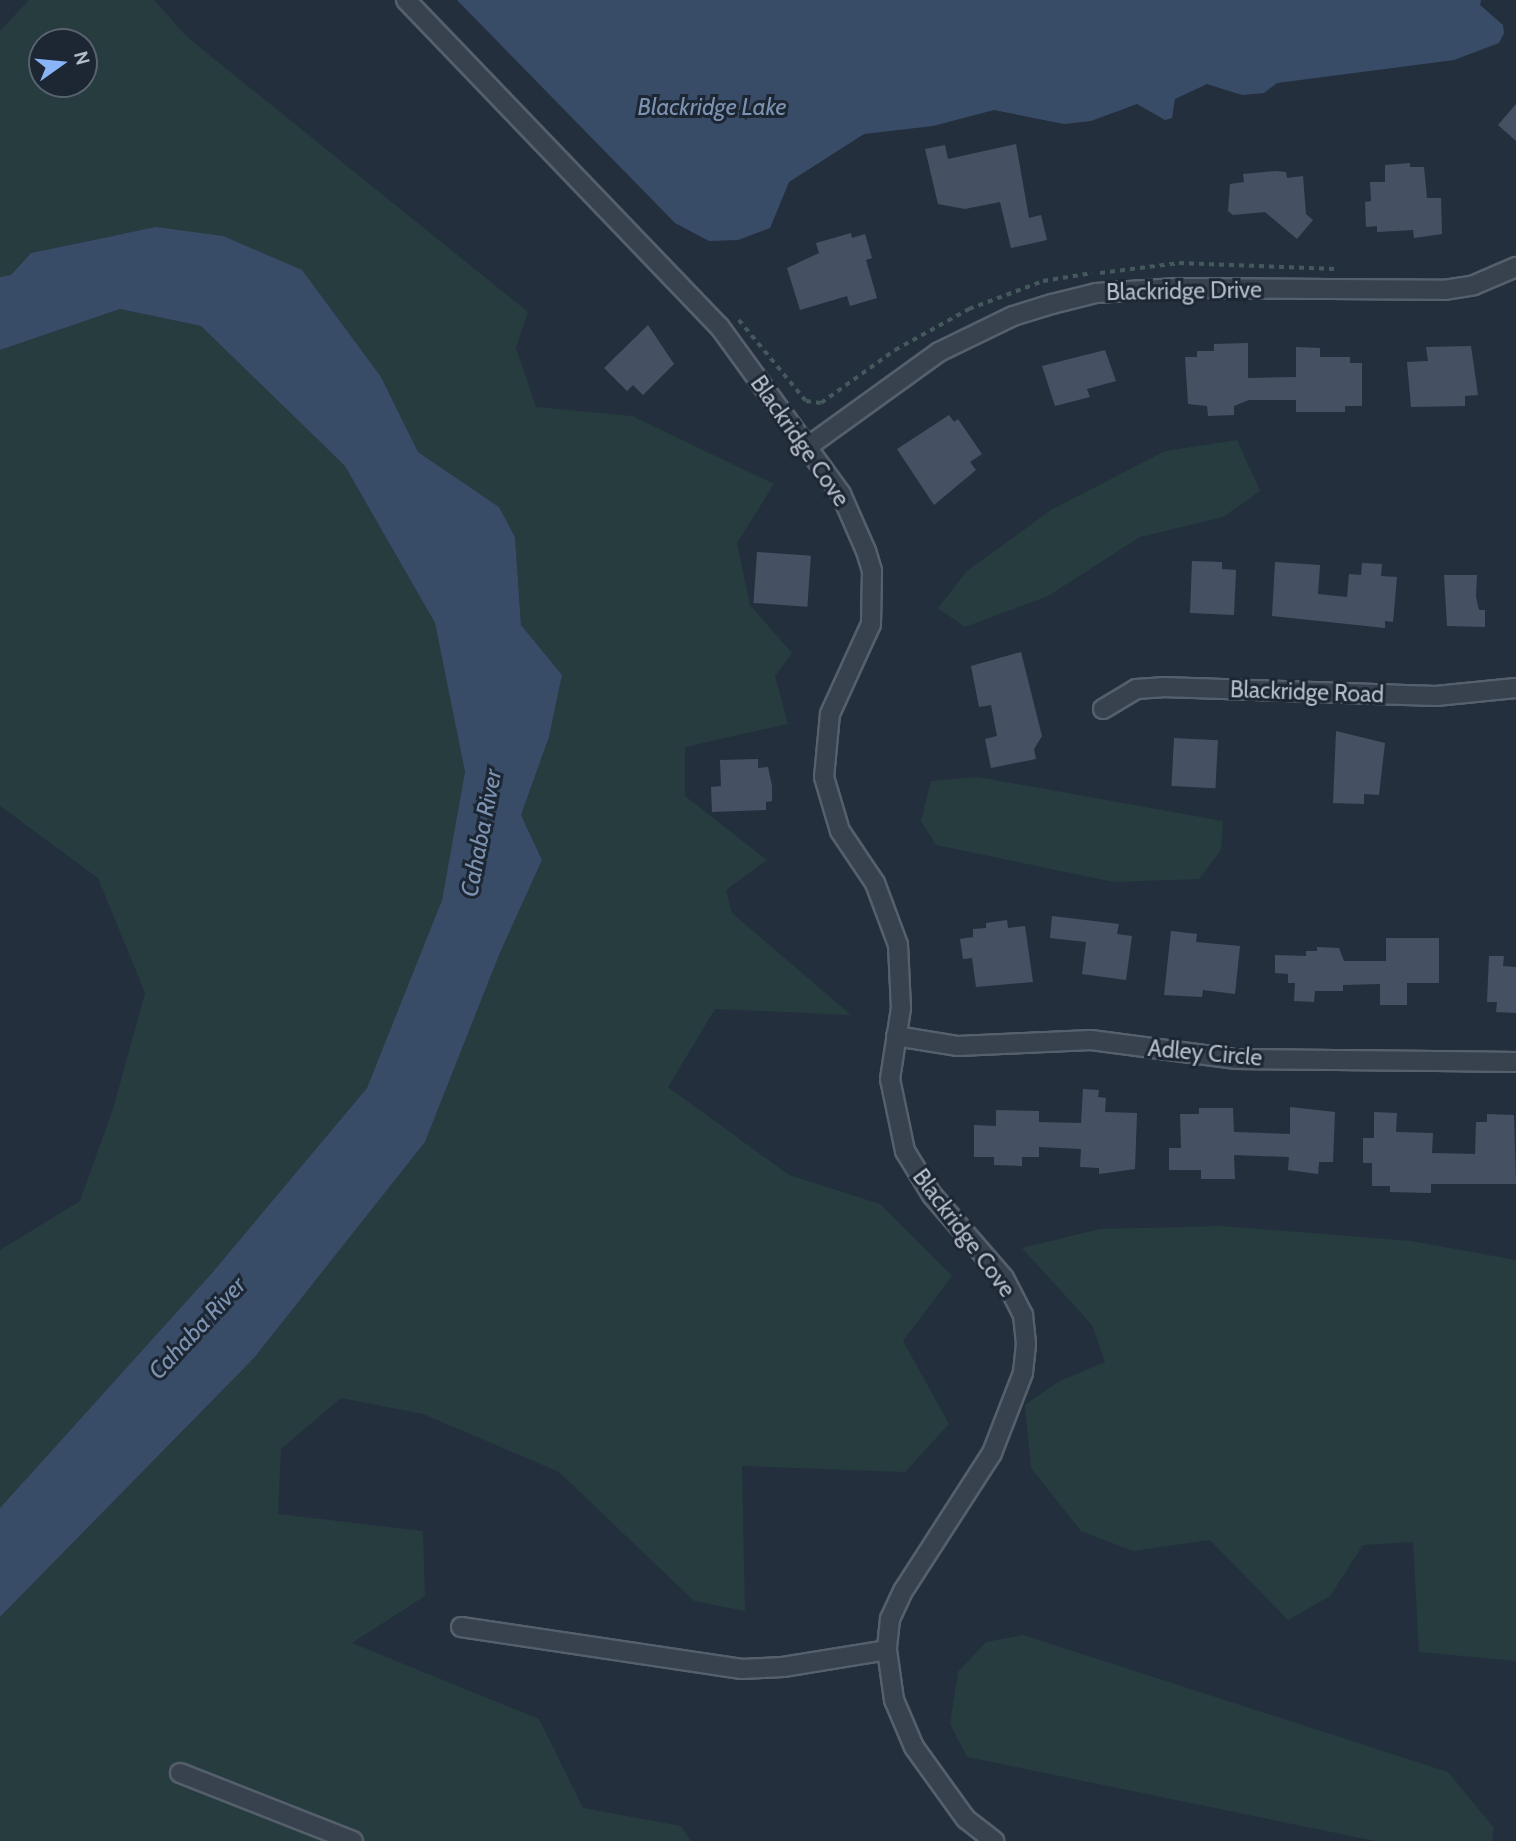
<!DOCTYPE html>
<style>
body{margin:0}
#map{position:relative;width:1516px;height:1841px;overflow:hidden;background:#242f3e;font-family:Cabin,sans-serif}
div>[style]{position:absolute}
.green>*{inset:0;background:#263c3f}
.water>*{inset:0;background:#394c67}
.building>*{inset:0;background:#455162;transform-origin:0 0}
.path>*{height:3.5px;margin-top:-1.75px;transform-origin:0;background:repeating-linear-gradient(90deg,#44595c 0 5px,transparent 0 10px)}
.roads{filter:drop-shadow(2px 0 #565f6c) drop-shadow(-2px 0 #565f6c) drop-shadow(0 2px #565f6c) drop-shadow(0 -2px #565f6c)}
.street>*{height:18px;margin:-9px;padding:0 9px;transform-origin:9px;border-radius:9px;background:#38414e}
span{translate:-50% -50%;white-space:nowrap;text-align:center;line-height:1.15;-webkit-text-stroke:6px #1d2633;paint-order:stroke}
.street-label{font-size:23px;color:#b4bcc9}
.water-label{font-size:24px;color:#7c92b1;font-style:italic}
.north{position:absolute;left:28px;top:28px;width:70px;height:70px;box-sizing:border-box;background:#1d2633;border:2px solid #59626f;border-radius:50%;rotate:75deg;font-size:19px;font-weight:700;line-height:28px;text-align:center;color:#b4bcc9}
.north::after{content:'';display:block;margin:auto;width:24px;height:32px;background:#8ab4f8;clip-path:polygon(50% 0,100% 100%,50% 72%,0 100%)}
</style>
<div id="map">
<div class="green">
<div style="clip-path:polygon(evenodd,29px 0,154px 0,187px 37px,528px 312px,516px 348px,536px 407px,632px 416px,774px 484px,737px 543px,750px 605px,792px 653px,775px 676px,788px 724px,685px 747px,685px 796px,767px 860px,726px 890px,732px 913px,851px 1015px,715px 1009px,668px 1087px,789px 1175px,880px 1204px,952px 1276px,903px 1341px,949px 1424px,905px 1472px,742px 1466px,745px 1611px,694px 1601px,559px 1472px,423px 1414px,341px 1398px,281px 1449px,278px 1514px,423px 1531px,425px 1596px,352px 1643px,539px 1719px,583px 1808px,681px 1826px,691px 1841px,0 1841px,0 1617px,254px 1358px,425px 1142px,499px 955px,542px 860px,521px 815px,549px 737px,562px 675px,521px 625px,515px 537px,499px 507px,418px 452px,381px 377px,111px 236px,31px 253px,11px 275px,0 277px,0 31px,29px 0,42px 42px,84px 42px,84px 84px,42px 84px,42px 42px)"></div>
<div style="clip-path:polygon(120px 309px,201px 326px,345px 466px,435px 623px,465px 772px,442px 900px,367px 1088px,212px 1273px,0 1508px,0 1250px,80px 1201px,113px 1109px,145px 993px,98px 878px,0 806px,0 350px)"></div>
<div style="clip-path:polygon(1237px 440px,1260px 491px,1223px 517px,1140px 537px,1048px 596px,965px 627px,938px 608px,967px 571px,1051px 510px,1165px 451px)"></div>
<div style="clip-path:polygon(978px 777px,1223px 821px,1221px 850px,1199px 879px,1114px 882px,936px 845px,921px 821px,931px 781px)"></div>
<div style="clip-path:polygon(1223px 1226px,1411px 1241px,1516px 1260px,1516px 1661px,1419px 1652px,1413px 1542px,1363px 1545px,1330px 1596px,1288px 1620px,1210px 1540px,1133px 1551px,1081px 1531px,1031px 1468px,1025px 1405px,1058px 1382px,1105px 1362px,1092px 1325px,1022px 1248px,1100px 1229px)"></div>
<div style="clip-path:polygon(1023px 1635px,1448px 1772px,1494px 1828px,1492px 1841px,1375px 1841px,967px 1757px,950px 1724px,958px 1672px,986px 1642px)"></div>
</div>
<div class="water">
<div style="clip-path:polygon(457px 0,1481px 0,1480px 5px,1503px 25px,1504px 33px,1499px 43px,1454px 60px,1277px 83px,1264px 93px,1242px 95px,1207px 84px,1175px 99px,1172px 118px,1165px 120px,1137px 104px,1091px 121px,1064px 124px,994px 110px,933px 126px,864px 134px,789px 182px,770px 228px,738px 240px,709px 241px,675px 223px)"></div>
<div style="clip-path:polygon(156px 227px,223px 236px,302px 270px,381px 377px,418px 452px,499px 507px,515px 537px,521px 625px,562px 675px,549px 737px,521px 815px,542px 860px,499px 955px,425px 1142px,254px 1358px,0 1617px,0 1508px,212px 1273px,367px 1088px,442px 900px,465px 772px,435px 623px,345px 466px,201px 326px,120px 309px,0 350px,0 277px,11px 275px,31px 253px)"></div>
</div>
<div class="building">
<div style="clip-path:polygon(1516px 104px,1516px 141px,1498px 125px)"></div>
<div style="clip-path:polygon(1016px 144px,1029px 218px,1041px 215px,1047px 240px,1011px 248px,1000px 202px,965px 209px,938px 204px,925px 149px,945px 145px,948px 159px)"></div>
<div style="clip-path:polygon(1410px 163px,1410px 167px,1424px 167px,1427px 198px,1441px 198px,1442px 234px,1414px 238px,1413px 230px,1377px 232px,1377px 226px,1366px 227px,1365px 202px,1371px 201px,1370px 182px,1385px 182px,1385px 165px)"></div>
<div style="clip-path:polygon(1275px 171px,1286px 172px,1287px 178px,1303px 176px,1306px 214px,1313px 220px,1297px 239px,1265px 212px,1233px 215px,1228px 211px,1230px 184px,1244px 182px,1243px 174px)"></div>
<div style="clip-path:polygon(851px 233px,852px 238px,865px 234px,872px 258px,866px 260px,877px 298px,850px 306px,847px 296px,800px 310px,787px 268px,819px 253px,816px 243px)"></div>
<div style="clip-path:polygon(648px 325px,674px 364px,643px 395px,633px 385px,627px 391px,604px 368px)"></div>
<div style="clip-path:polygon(1248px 343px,1248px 378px,1296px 377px,1296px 347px,1320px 348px,1320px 357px,1350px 357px,1350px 363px,1362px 363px,1362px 406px,1345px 406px,1345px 412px,1296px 412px,1296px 400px,1249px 400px,1234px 406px,1234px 415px,1208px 416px,1207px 406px,1188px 404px,1185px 357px,1197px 357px,1197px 351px,1214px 351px,1214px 344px)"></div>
<div style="clip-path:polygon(1471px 346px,1478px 395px,1465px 396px,1465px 406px,1411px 407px,1407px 362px,1428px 361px,1426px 347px)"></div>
<div style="clip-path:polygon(1105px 350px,1116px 381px,1087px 389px,1090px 397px,1055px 406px,1042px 366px)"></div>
<div style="clip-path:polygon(949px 415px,954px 422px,958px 419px,982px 454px,970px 462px,976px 470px,934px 505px,897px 449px)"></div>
<div style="left:757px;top:552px;width:54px;height:51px;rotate:4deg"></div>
<div style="clip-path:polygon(1192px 561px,1222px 562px,1222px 569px,1236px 570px,1234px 615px,1190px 613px)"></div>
<div style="clip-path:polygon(1275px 562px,1320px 565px,1318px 594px,1347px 597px,1349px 574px,1361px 575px,1362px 563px,1382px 564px,1381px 576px,1397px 577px,1393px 622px,1385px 621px,1385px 628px,1272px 616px)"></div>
<div style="clip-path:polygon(1444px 575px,1477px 575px,1476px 597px,1479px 610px,1485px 610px,1485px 627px,1447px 626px)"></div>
<div style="clip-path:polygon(1021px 652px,1042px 736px,1034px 749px,1036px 759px,991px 768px,985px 739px,997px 736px,991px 705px,979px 707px,971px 666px)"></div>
<div style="clip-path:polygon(1336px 731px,1385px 743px,1379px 795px,1364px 794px,1364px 804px,1333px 803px)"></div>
<div style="left:1174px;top:738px;width:44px;height:48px;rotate:3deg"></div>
<div style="clip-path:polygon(758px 759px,758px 768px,768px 767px,772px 786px,772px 801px,766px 802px,766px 810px,712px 812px,711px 787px,721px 786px,720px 760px)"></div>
<div style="clip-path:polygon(1052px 916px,1119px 924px,1117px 934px,1132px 936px,1126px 980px,1082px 974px,1086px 942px,1050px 938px)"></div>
<div style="clip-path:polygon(1007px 920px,1008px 928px,1025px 926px,1033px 982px,976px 987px,972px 958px,963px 959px,960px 939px,973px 937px,973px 929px,986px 928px,986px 923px)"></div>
<div style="clip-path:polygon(1171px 931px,1197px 934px,1196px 942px,1240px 946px,1235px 994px,1203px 990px,1202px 997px,1164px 995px)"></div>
<div style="clip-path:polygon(1386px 938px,1439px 938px,1439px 983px,1407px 983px,1407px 1005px,1380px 1005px,1380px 984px,1343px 985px,1343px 991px,1315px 991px,1314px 1002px,1294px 1001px,1295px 983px,1288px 983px,1288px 974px,1275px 973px,1275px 955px,1306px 956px,1306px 951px,1317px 951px,1317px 947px,1339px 948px,1344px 961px,1386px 961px)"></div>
<div style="clip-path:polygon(1489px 956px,1504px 956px,1503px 966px,1516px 967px,1516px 1013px,1496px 1012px,1497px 1002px,1487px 1002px)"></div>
<div style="clip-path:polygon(1083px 1089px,1099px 1090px,1098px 1097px,1106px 1098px,1105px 1112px,1137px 1113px,1135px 1169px,1099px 1174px,1099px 1168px,1080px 1167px,1081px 1149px,1039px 1147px,1039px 1157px,1022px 1157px,1022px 1166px,994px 1165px,994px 1157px,974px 1157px,974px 1125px,996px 1126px,996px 1110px,1039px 1111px,1039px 1122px,1081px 1123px)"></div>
<div style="clip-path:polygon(1290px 1107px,1335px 1112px,1333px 1162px,1319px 1162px,1318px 1174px,1288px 1170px,1289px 1157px,1234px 1155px,1235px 1179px,1201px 1179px,1201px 1170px,1169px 1170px,1169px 1148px,1181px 1148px,1180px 1114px,1199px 1114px,1199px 1108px,1233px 1108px,1234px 1132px,1290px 1134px)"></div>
<div style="clip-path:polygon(1374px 1112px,1397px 1113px,1396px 1132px,1433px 1133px,1432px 1153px,1475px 1154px,1476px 1122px,1487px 1122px,1487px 1114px,1514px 1115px,1516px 1184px,1431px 1184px,1431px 1193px,1390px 1192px,1390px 1186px,1372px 1186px,1372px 1163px,1363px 1163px,1363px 1138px,1374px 1138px)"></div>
</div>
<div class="path">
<div style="left:1100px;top:273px;width:80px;rotate:-7.2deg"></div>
<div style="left:1179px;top:263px;width:157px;rotate:2.2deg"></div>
<div style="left:739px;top:320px;width:105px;rotate:50.4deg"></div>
<div style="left:806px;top:401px;width:15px;rotate:8deg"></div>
<div style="left:821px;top:403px;width:91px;rotate:-35.6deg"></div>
<div style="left:895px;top:350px;width:85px;rotate:-29deg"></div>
<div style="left:969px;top:309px;width:79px;rotate:-20.7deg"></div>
<div style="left:1043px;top:281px;width:50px;rotate:-9.3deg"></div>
</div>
<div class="roads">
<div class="street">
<div style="left:406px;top:0;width:452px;rotate:46.2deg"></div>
<div style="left:719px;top:326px;width:208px;rotate:54deg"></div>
<div style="left:841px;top:494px;width:62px;rotate:66.3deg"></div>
<div style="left:866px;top:551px;width:21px;rotate:73deg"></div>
<div style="left:872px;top:571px;width:53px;rotate:91.1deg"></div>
<div style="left:871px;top:624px;width:99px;rotate:114.5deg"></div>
<div style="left:830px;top:714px;width:63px;rotate:95.4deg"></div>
<div style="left:824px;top:777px;width:56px;rotate:73.5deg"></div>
<div style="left:840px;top:831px;width:63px;rotate:56.1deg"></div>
<div style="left:875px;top:883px;width:66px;rotate:69.6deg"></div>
<div style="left:898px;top:945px;width:63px;rotate:87.3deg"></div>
<div style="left:901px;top:1008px;width:72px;rotate:98.8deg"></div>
<div style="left:890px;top:1079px;width:74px;rotate:78.2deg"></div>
<div style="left:905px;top:1151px;width:52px;rotate:58.5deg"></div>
<div style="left:932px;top:1195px;width:110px;rotate:49.1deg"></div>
<div style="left:1004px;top:1278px;width:42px;rotate:62.8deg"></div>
<div style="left:1023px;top:1315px;width:29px;rotate:84deg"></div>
<div style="left:1026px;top:1344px;width:29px;rotate:96deg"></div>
<div style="left:1023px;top:1373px;width:86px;rotate:111.2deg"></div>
<div style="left:992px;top:1453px;width:164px;rotate:122.8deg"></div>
<div style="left:903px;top:1591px;width:31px;rotate:115deg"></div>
<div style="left:890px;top:1619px;width:31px;rotate:96deg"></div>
<div style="left:887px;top:1650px;width:50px;rotate:82deg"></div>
<div style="left:894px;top:1700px;width:51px;rotate:66.9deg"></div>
<div style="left:914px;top:1747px;width:89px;rotate:54.2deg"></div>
<div style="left:966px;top:1819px;width:36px;rotate:38deg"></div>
<div style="left:806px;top:448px;width:164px;rotate:-35.8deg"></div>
<div style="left:939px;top:352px;width:82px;rotate:-25.9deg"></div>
<div style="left:1013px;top:316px;width:41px;rotate:-17.1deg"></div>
<div style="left:1052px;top:304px;width:45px;rotate:-14deg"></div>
<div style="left:1096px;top:293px;width:82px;rotate:-3.5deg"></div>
<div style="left:1178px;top:288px;width:266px;rotate:0.4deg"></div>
<div style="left:1444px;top:290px;width:30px;rotate:-9deg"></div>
<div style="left:1474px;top:285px;width:46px;rotate:-23.2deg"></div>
<div style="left:1103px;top:709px;width:39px;rotate:-31deg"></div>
<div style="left:1136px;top:689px;width:26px;rotate:-4deg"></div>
<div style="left:1162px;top:687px;width:274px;rotate:1.9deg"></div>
<div style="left:1436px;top:696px;width:80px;rotate:-5.7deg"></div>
<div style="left:896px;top:1036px;width:63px;rotate:9.2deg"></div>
<div style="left:958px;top:1046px;width:133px;rotate:-2.6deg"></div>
<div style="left:1091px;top:1040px;width:145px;rotate:7.5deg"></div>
<div style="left:1235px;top:1059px;width:281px;rotate:0.6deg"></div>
<div style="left:461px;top:1627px;width:284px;rotate:8.5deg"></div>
<div style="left:742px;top:1669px;width:41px;rotate:-2.8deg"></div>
<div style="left:783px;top:1667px;width:105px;rotate:-9.3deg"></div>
<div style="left:180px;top:1773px;width:186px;rotate:21.5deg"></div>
</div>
</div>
<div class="street-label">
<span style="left:1184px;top:291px;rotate:-1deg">Blackridge Drive</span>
<span style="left:800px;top:441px;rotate:55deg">Blackridge Cove</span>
<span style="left:1307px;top:692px;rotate:2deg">Blackridge Road</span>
<span style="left:1205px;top:1053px;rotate:5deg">Adley Circle</span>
<span style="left:964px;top:1233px;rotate:53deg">Blackridge Cove</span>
</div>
<div class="water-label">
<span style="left:712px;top:107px">Blackridge Lake</span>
<span style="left:481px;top:833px;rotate:-79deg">Cahaba River</span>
<span style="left:197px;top:1328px;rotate:-47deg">Cahaba River</span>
</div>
<div class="north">N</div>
</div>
